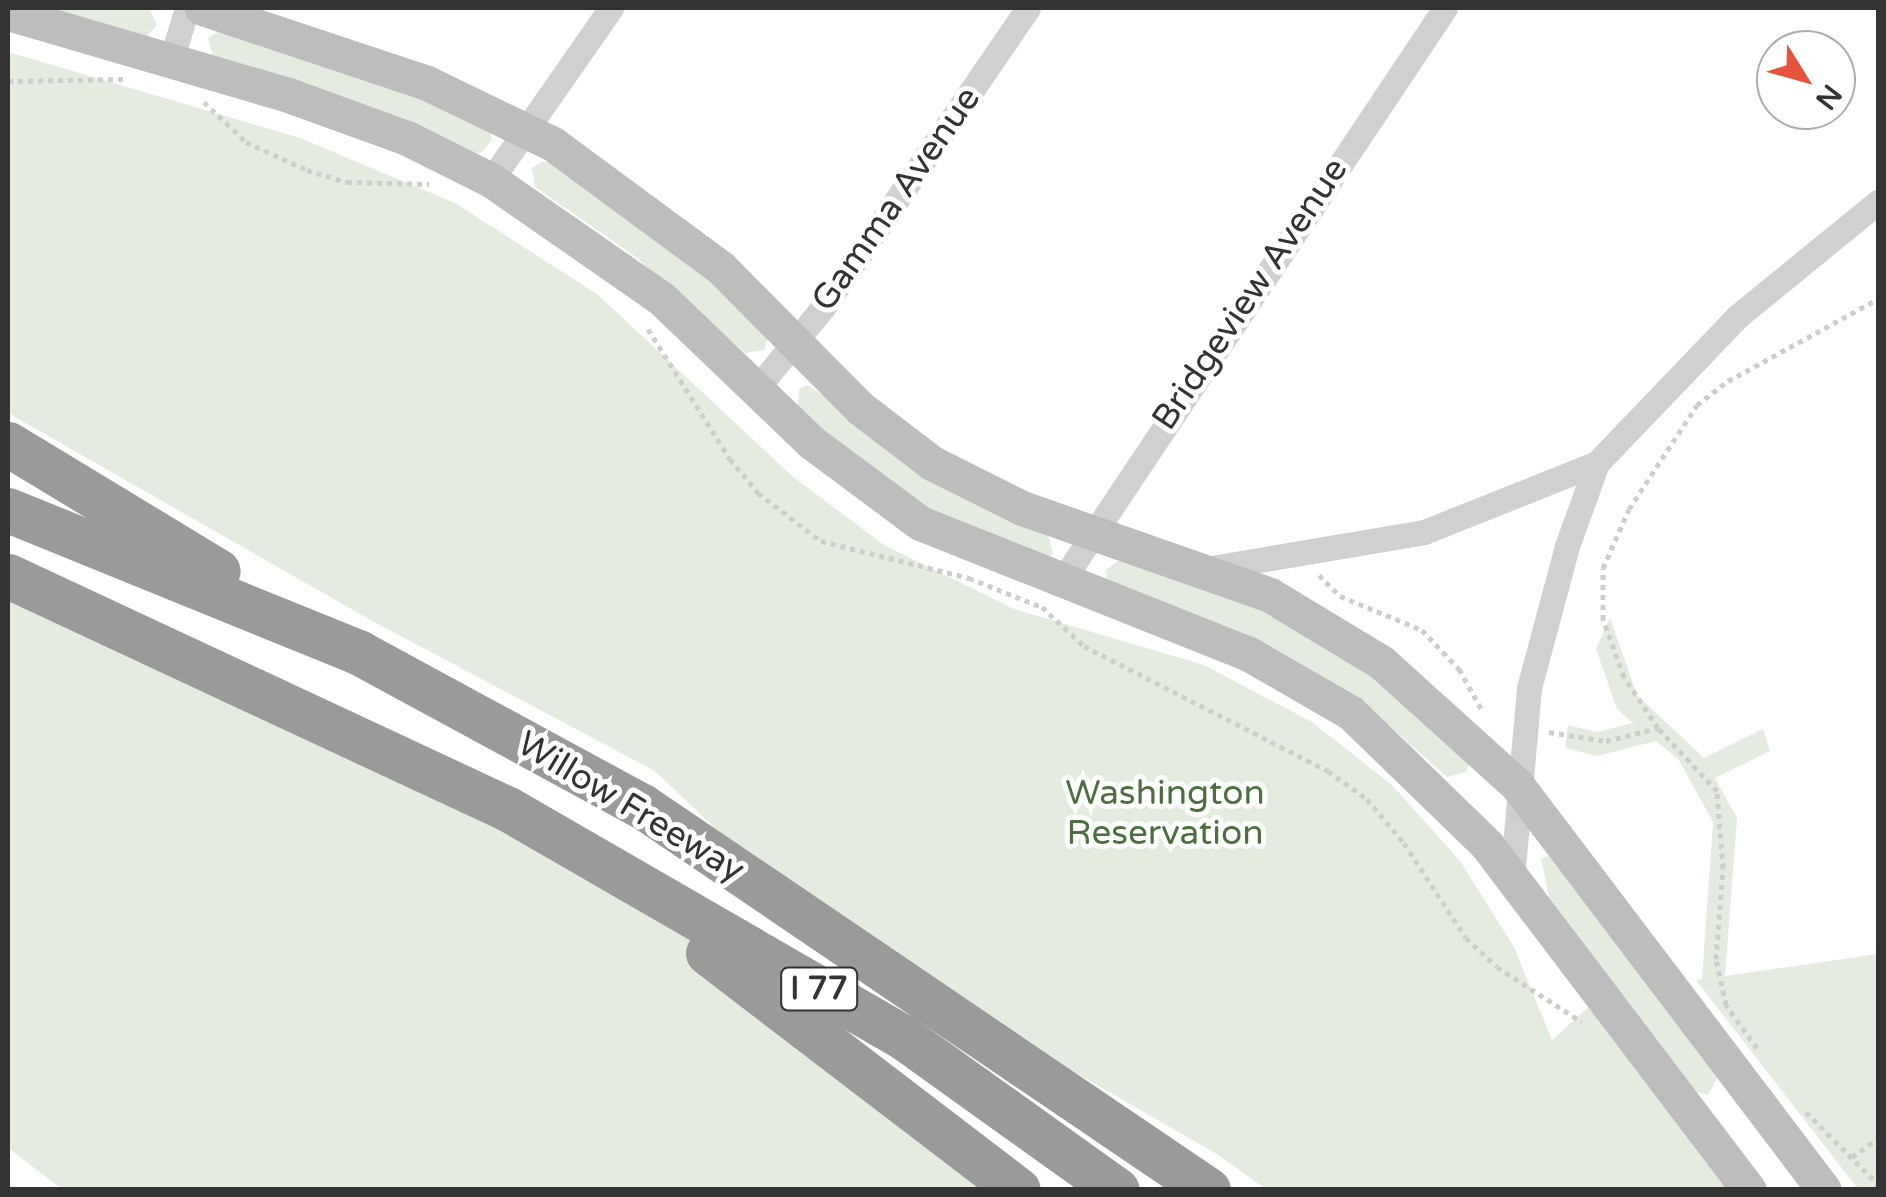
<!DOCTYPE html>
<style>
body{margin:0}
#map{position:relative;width:1886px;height:1197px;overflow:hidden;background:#fff;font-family:"Varela Round",sans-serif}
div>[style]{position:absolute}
.green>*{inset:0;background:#e3ecdf}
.path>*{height:5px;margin-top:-2.5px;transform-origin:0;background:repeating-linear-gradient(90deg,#cdcdcd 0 5px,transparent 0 10px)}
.street>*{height:25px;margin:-12.5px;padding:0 12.5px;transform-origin:12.5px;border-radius:12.5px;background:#d0d0d0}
.secondary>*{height:35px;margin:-17.5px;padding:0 17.5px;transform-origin:17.5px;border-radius:17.5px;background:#bdbdbd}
.highway>*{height:45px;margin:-22.5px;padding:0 22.5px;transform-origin:22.5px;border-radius:22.5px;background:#9a9a9a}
span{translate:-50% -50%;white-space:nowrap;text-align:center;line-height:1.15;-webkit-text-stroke:10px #fff;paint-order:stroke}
.shield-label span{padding:2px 8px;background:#fff;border:2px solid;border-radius:8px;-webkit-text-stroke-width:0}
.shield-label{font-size:32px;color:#333;font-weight:700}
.street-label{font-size:35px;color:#333}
.park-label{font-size:35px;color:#4b6f3f}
.frame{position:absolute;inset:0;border:10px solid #333;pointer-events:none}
.north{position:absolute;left:1756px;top:30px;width:100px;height:100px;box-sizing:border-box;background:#fff;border:2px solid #adadad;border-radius:50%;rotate:127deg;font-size:28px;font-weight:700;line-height:40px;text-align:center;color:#333}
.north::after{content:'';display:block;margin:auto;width:35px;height:45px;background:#e4533a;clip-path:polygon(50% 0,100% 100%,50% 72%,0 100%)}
</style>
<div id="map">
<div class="green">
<div style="clip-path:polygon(40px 8px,149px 8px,157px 25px,147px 36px)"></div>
<div style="clip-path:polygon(222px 29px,365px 72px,491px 133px,492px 140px,481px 153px,472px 153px,213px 57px,208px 38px)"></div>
<div style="clip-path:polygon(8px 52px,300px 138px,455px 203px,597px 294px,792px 476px,884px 545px,1014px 609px,1204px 665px,1312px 722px,1392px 785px,1460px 861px,1514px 947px,1552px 1040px,1601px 996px,1749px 1189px,1266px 1189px,1215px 1153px,811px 920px,655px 771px,376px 623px,8px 413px)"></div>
<div style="clip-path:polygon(542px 162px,553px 162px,701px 272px,768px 339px,764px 350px,745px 353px,636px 257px,535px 187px,532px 168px)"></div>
<div style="clip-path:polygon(807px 385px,1048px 535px,1053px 553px,1047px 559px,940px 517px,887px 484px,798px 408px,799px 389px)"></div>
<div style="clip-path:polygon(1122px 558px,1242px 600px,1368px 669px,1469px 765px,1466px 772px,1447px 777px,1374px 712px,1107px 581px,1106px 570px)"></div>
<div style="clip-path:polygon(8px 591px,508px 809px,751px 984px,1018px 1189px,62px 1189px,8px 1148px)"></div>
<div style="clip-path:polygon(1610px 618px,1637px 695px,1704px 758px,1763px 729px,1770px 751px,1715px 778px,1737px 818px,1725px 976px,1878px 954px,1878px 1189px,1858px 1189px,1696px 980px,1702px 979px,1713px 822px,1679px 760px,1656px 741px,1597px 756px,1565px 748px,1568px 725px,1597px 732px,1633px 723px,1617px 709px,1596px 649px)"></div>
<div style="clip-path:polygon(1549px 856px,1718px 1076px,1708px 1095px,1690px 1090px,1551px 906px,1541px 858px)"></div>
</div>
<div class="path">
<div style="left:8px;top:81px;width:116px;rotate:-1deg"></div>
<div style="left:204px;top:102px;width:58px;rotate:43.6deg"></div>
<div style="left:246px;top:142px;width:67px;rotate:24.7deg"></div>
<div style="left:307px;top:170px;width:42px;rotate:16.7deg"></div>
<div style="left:347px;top:182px;width:82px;rotate:1.4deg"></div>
<div style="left:648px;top:329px;width:154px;rotate:57.8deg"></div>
<div style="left:730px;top:459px;width:44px;rotate:50.5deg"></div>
<div style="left:758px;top:493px;width:79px;rotate:37.3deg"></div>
<div style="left:821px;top:541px;width:153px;rotate:14deg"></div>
<div style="left:969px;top:578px;width:79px;rotate:21.7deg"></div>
<div style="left:1042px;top:607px;width:57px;rotate:42.9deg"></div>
<div style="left:1084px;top:646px;width:274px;rotate:27.1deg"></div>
<div style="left:1328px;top:771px;width:48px;rotate:35.7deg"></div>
<div style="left:1367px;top:799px;width:57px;rotate:49.9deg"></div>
<div style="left:1404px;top:843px;width:113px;rotate:56.9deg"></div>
<div style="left:1466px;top:938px;width:42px;rotate:43.1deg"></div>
<div style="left:1497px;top:967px;width:101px;rotate:32.9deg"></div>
<div style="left:1319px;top:575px;width:30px;rotate:45deg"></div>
<div style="left:1340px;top:596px;width:89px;rotate:22.5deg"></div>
<div style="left:1422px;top:630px;width:54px;rotate:46.5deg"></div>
<div style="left:1459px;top:669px;width:49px;rotate:60.8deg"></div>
<div style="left:1549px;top:732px;width:58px;rotate:9deg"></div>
<div style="left:1606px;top:741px;width:54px;rotate:-14deg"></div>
<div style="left:1757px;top:1048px;width:53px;rotate:-125.8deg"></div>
<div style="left:1726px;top:1005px;width:47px;rotate:-102.3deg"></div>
<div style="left:1716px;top:959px;width:91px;rotate:-85.6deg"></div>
<div style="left:1723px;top:868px;width:77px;rotate:-94.5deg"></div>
<div style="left:1717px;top:791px;width:86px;rotate:-133.1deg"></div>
<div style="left:1658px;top:728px;width:61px;rotate:-123.7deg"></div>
<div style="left:1624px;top:677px;width:62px;rotate:-109.9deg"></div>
<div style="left:1603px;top:619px;width:51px;rotate:-90deg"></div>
<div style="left:1603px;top:568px;width:64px;rotate:-66.2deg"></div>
<div style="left:1629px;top:509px;width:124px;rotate:-56.8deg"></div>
<div style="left:1697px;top:405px;width:39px;rotate:-38deg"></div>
<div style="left:1728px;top:381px;width:171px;rotate:-28.7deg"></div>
<div style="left:1806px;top:1112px;width:102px;rotate:45deg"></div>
<div style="left:1852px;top:1157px;width:32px;rotate:-36deg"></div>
</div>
<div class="street">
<div style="left:171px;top:61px;width:55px;rotate:-73.2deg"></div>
<div style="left:491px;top:180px;width:210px;rotate:-55.1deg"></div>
<div style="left:758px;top:387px;width:104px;rotate:-50.8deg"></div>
<div style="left:824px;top:306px;width:361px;rotate:-55.6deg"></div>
<div style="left:1206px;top:569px;width:221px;rotate:-9.6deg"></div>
<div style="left:1424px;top:532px;width:186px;rotate:-21.7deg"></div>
<div style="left:1597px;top:463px;width:204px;rotate:-46.2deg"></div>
<div style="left:1738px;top:316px;width:181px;rotate:-39.2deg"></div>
<div style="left:1060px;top:584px;width:693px;rotate:-56.24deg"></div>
<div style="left:1512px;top:879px;width:192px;rotate:-84.9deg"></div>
<div style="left:1529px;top:688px;width:147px;rotate:-75deg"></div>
<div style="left:1567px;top:546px;width:88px;rotate:-70.1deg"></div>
</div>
<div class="secondary">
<div style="left:202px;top:8px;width:237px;rotate:18.4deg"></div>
<div style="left:427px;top:83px;width:140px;rotate:25.8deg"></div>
<div style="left:553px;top:144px;width:209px;rotate:36.4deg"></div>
<div style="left:721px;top:268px;width:197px;rotate:45.2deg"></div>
<div style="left:860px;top:408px;width:91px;rotate:37.4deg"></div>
<div style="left:932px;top:463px;width:101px;rotate:26.6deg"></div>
<div style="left:1022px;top:508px;width:263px;rotate:19.3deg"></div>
<div style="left:1270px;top:595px;width:130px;rotate:31.1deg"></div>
<div style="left:1381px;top:662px;width:183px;rotate:42.1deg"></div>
<div style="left:1517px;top:785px;width:508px;rotate:52.84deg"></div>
<div style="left:8px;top:13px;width:295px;rotate:16.3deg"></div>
<div style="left:291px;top:96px;width:123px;rotate:19.9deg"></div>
<div style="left:407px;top:138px;width:94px;rotate:26.6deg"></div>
<div style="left:491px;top:180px;width:207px;rotate:34.8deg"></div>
<div style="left:661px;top:298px;width:208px;rotate:43.8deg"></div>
<div style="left:811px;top:442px;width:136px;rotate:36.6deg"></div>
<div style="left:920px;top:523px;width:354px;rotate:21.7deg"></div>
<div style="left:1249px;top:654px;width:118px;rotate:30deg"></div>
<div style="left:1351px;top:713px;width:190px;rotate:44.1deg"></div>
<div style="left:1487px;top:845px;width:433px;rotate:52.8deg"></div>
</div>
<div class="highway">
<div style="left:8px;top:444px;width:245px;rotate:31.2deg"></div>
<div style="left:8px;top:510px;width:378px;rotate:22.1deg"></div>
<div style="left:358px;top:652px;width:323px;rotate:28.5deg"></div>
<div style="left:642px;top:806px;width:684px;rotate:34.15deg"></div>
<div style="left:8px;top:576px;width:552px;rotate:24.99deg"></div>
<div style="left:508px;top:809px;width:456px;rotate:30deg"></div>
<div style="left:903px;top:1037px;width:263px;rotate:35.6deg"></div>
<div style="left:708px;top:953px;width:390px;rotate:37.4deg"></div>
</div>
<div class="shield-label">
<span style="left:819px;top:989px">I 77</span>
</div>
<div class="street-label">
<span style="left:896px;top:199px;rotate:-55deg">Gamma Avenue</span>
<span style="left:1250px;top:294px;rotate:-56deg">Bridgeview Avenue</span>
<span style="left:631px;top:807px;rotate:31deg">Willow Freeway</span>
</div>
<div class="park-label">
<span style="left:1165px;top:813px">Washington<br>Reservation</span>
</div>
<div class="frame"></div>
<div class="north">N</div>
</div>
